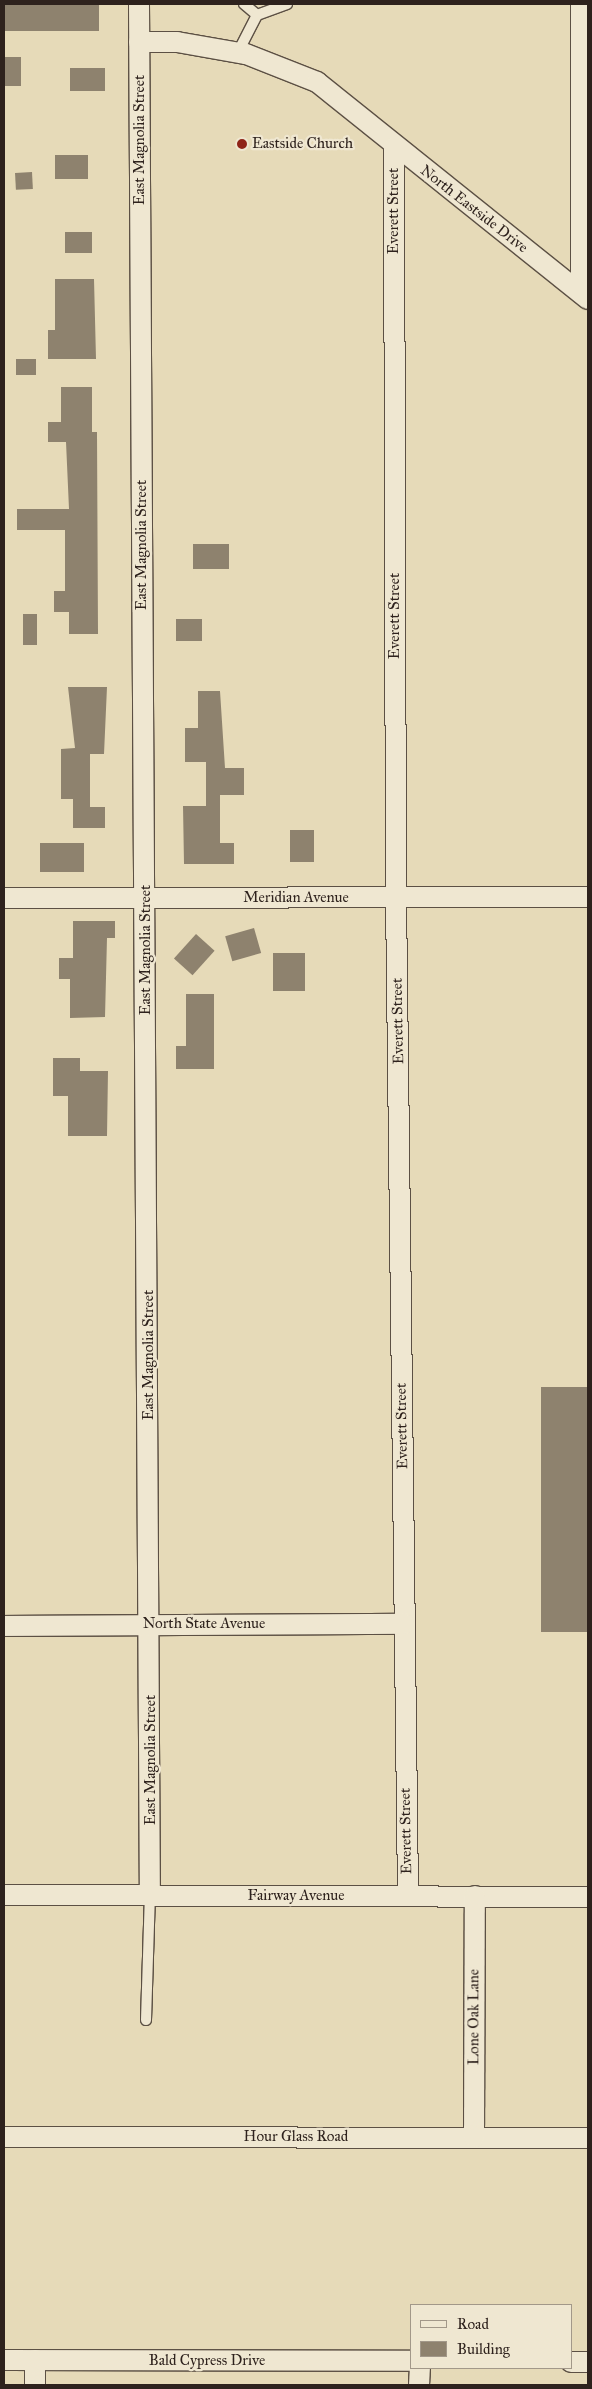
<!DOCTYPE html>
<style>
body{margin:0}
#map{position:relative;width:592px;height:2389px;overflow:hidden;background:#e6dab8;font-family:"IM FELL Great Primer",serif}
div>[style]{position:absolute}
.building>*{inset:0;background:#8e826e;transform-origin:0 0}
.roads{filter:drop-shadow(1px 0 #5c5044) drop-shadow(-1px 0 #5c5044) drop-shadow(0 1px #5c5044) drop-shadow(0 -1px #5c5044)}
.service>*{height:10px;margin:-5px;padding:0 5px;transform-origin:5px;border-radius:5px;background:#efe7d1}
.minor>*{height:20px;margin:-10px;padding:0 10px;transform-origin:10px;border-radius:10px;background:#efe7d1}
.dots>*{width:14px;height:14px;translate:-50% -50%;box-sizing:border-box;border:2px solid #efe7d1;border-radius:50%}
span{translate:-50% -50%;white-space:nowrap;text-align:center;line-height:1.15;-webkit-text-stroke:4.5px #efe7d1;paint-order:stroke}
.street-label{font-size:15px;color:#2e221d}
.poi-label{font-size:15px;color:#2e221d}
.left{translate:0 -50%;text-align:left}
.frame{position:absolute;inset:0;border:5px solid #2e221d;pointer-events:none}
.legend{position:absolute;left:410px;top:2304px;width:162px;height:65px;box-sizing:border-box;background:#efe7d1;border:1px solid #a29889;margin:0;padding:6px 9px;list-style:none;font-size:15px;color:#2e221d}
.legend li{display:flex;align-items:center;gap:10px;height:25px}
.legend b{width:25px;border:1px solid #a29889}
</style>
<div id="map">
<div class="building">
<div style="left:4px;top:4px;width:95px;height:27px"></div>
<div style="left:5px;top:57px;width:16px;height:29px"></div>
<div style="left:70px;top:68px;width:35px;height:23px"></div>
<div style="left:55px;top:155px;width:33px;height:24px"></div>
<div style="left:32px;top:172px;width:17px;height:17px;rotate:87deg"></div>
<div style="left:65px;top:232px;width:27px;height:21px"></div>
<div style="clip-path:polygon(55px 279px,94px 279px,96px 359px,48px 359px,48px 330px,55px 330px)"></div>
<div style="left:16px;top:359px;width:20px;height:16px"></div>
<div style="clip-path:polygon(61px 387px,92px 387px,92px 432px,97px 432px,98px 634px,69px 634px,69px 612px,54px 612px,54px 591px,65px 591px,65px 530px,17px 530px,17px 509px,69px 509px,66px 442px,48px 442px,48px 422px,61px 422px)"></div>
<div style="left:193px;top:544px;width:36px;height:25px"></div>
<div style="left:23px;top:614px;width:14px;height:31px"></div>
<div style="left:176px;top:619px;width:26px;height:22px"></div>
<div style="clip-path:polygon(68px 687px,107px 687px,104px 754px,90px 754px,90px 807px,105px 807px,105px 828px,73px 828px,73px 799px,61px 799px,61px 749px,75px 748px)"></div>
<div style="clip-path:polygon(198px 691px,220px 691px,225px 768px,244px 768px,244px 795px,220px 795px,220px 843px,234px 843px,234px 864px,184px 864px,183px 806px,206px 806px,206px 762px,185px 762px,185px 728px,198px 728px)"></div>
<div style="left:290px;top:830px;width:24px;height:32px"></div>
<div style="left:40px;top:843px;width:44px;height:29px"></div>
<div style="clip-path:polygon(73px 921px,115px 921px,115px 938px,107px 938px,105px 1017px,70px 1018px,70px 979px,59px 979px,59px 958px,73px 958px)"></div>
<div style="left:254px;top:928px;width:26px;height:30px;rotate:74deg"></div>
<div style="left:196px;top:934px;width:25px;height:33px;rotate:42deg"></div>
<div style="left:273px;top:953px;width:32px;height:38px"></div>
<div style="clip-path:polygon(186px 994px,214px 994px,214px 1069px,176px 1069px,176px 1046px,186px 1046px)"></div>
<div style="clip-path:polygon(53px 1058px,80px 1058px,80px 1071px,108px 1071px,107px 1136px,68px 1136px,68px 1096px,53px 1096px)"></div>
<div style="left:541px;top:1387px;width:47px;height:245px"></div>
</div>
<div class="roads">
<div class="service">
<div style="left:244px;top:4px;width:17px;rotate:40deg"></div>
<div style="left:238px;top:52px;width:42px;rotate:-62.8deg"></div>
<div style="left:257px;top:15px;width:32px;rotate:-20deg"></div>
<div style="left:146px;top:2020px;width:124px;rotate:-88.2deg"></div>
</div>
<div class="minor">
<div style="left:139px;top:4px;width:1892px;rotate:89.67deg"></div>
<div style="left:581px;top:4px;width:289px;rotate:90deg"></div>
<div style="left:139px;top:42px;width:38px"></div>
<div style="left:177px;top:42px;width:70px;rotate:9.9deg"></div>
<div style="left:246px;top:54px;width:76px;rotate:21.5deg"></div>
<div style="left:317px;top:82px;width:347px;rotate:38.7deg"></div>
<div style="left:394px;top:147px;width:750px;rotate:89.85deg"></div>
<div style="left:396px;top:897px;width:998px;rotate:89.31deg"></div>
<div style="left:4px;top:898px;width:584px;rotate:-0.1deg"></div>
<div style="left:4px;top:1626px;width:400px;rotate:-0.3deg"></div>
<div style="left:4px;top:1895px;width:584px;rotate:0.2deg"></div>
<div style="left:4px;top:2137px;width:584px;rotate:0.1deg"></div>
<div style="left:474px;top:2137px;width:241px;rotate:-89.8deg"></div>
<div style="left:4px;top:2360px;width:407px;rotate:0.1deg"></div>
<div style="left:571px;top:2362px;width:17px"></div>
<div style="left:35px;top:2385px;width:25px;rotate:-90deg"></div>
<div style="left:419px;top:2385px;width:17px;rotate:-87deg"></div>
</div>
</div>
<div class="dots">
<div style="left:242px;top:144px;background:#8f2418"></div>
</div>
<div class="street-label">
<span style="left:140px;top:140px;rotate:-90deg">East Magnolia Street</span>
<span style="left:474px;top:209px;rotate:38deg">North Eastside Drive</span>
<span style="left:394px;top:211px;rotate:-90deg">Everett Street</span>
<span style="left:142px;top:545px;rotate:-90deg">East Magnolia Street</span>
<span style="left:395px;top:616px;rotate:-90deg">Everett Street</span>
<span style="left:296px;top:898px">Meridian Avenue</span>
<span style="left:146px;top:950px;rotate:-90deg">East Magnolia Street</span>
<span style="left:398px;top:1021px;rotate:-91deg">Everett Street</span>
<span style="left:149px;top:1355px;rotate:-90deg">East Magnolia Street</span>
<span style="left:402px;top:1426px;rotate:-91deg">Everett Street</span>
<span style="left:204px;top:1624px">North State Avenue</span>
<span style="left:151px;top:1760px;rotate:-90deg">East Magnolia Street</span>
<span style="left:406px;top:1831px;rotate:-91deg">Everett Street</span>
<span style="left:296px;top:1896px">Fairway Avenue</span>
<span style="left:474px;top:2017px;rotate:-90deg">Lone Oak Lane</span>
<span style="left:296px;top:2137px">Hour Glass Road</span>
<span style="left:207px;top:2361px">Bald Cypress Drive</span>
</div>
<div class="poi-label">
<span class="left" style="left:252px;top:144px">Eastside Church</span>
</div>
<div class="frame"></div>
<ul class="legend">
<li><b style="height:6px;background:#efe7d1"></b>Road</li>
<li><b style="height:14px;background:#8e826e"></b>Building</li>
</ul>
</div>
